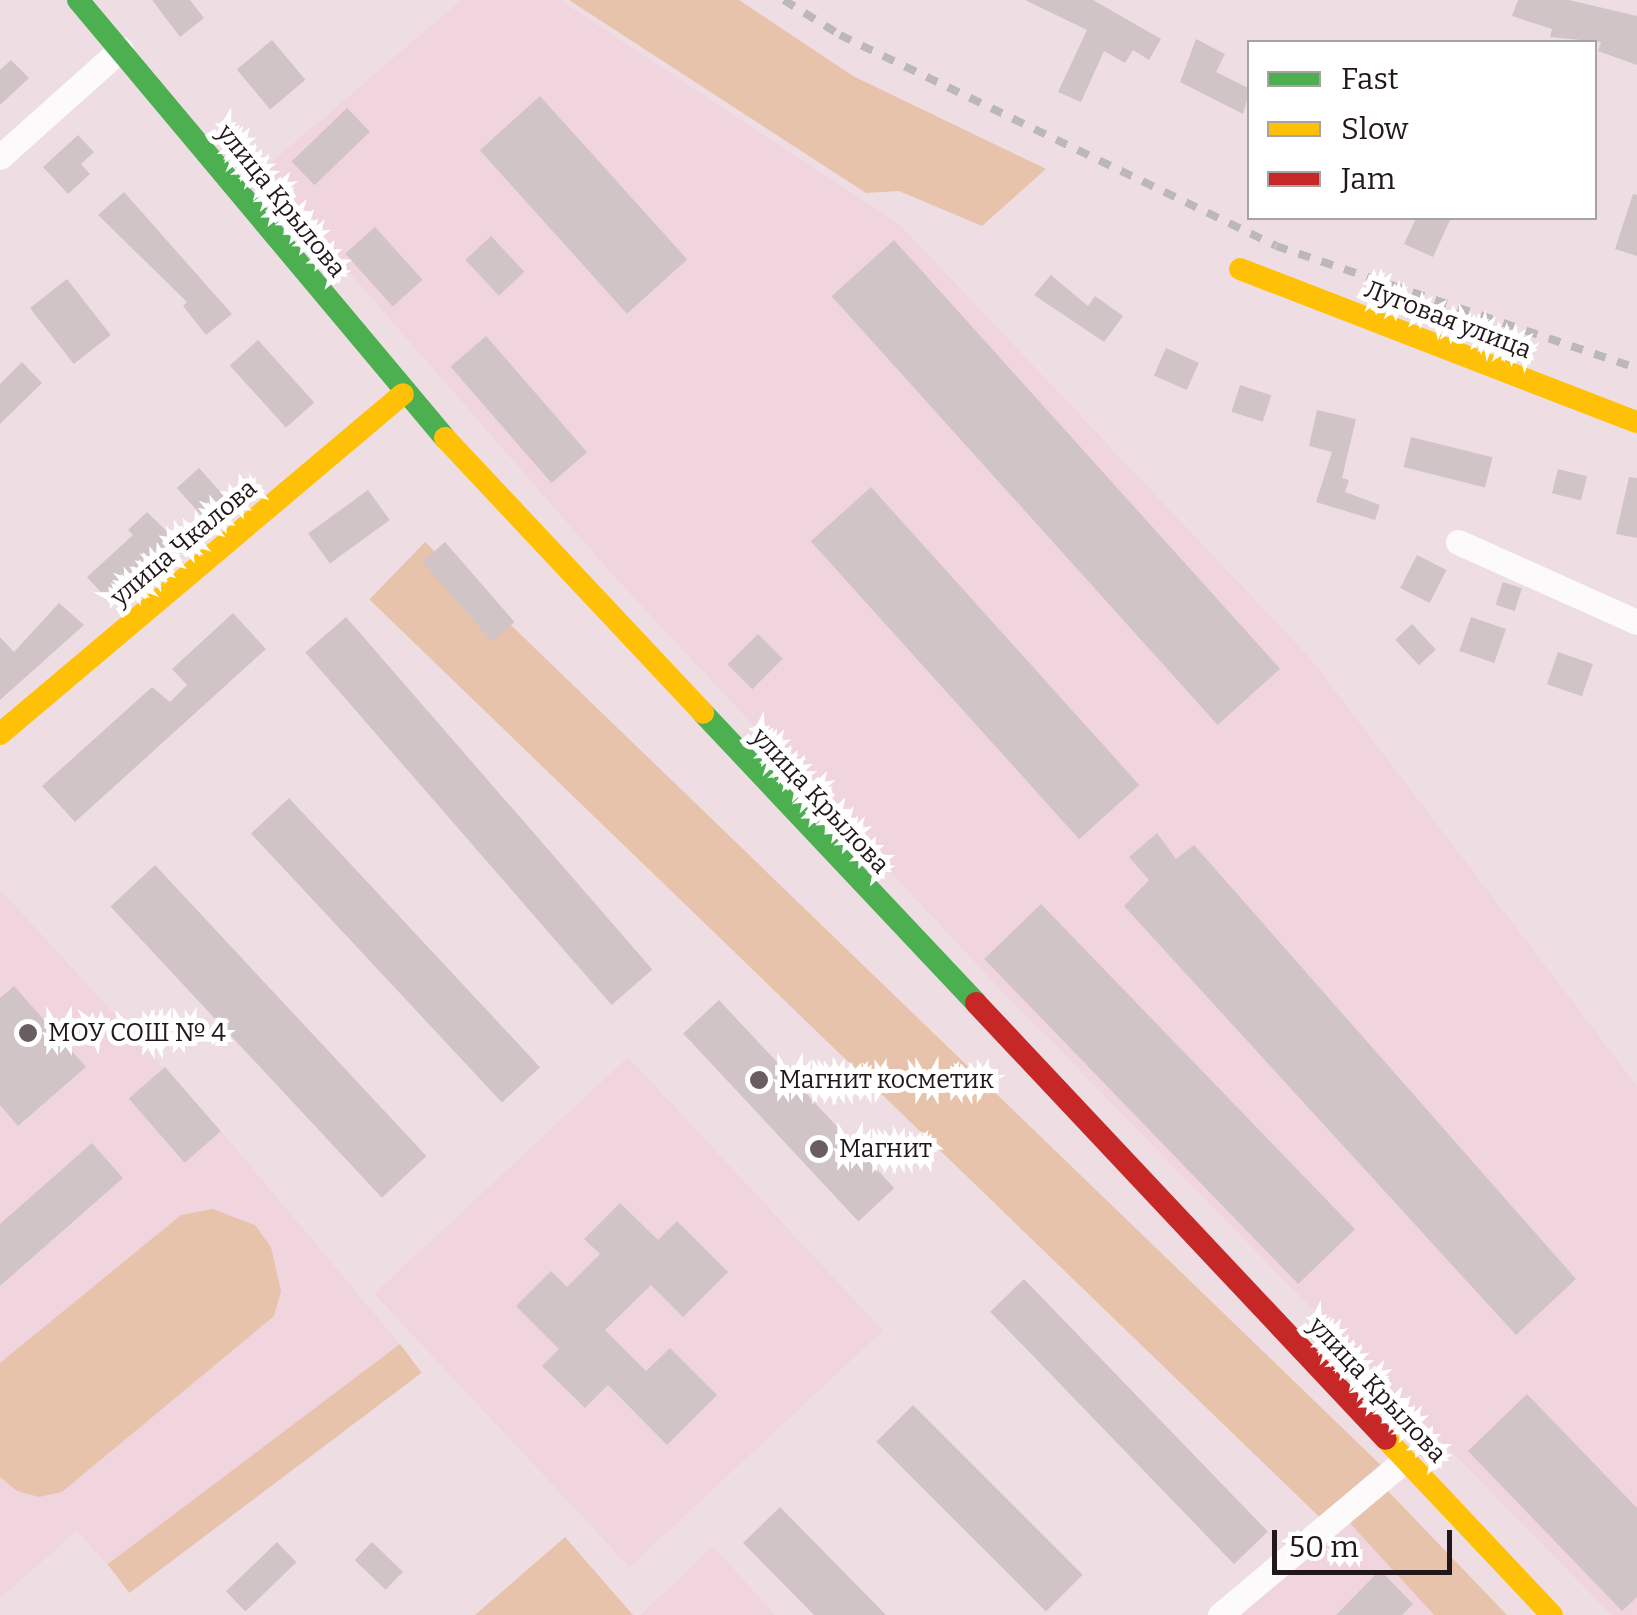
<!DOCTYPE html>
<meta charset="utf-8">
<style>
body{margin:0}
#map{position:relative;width:1637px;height:1615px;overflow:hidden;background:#eedee3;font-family:Bitter,serif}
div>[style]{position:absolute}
.built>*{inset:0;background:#f0d5df;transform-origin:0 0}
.green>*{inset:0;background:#e8c3ab;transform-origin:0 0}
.building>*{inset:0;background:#d1c4c6;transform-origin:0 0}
.street>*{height:25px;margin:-12.5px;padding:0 12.5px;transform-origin:12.5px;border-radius:12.5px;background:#fcfafb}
.fast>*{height:22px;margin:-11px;padding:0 11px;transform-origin:11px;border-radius:11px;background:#4caf50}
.slow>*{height:22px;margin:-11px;padding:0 11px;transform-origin:11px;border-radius:11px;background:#ffc107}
.jam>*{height:22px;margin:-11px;padding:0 11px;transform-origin:11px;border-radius:11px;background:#c62828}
.rail>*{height:8px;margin-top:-4px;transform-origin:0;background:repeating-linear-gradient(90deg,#bcb8b9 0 12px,transparent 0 24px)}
.dots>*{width:28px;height:28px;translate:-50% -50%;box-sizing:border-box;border:5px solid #fff;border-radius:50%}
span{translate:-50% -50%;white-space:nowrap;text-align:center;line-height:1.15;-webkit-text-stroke:10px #fff;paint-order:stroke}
.street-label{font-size:25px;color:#22181b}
.poi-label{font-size:25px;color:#22181b}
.left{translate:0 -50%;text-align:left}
.legend{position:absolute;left:1247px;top:40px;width:350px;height:180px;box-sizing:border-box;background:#fff;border:2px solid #a7a3a4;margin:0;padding:12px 18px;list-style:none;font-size:30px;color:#22181b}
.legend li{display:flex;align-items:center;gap:20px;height:50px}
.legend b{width:50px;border:2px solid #a7a3a4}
.scale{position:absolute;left:1272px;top:1530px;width:180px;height:45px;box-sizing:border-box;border:5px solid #22181b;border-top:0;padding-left:12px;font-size:30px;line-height:35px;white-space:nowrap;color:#22181b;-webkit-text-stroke:8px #fff;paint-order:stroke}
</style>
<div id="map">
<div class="built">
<div style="clip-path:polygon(461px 0,560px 0,902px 227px,1310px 658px,1637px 1086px,1637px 1615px,1611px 1615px,999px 988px,611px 573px,261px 171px)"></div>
<div style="clip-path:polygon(0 889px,221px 1131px,400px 1344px,125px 1585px,77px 1531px,0 1598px)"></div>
<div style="left:628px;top:1057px;width:374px;height:347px;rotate:47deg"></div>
<div style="clip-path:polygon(1348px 1521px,1434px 1615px,1238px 1615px)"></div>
<div style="clip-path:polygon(713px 1546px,775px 1615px,641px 1615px)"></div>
</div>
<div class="green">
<div style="clip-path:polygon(569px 0,739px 0,853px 76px,1046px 169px,982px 226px,899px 191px,866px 193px)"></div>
<div style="left:425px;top:542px;width:1329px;height:80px;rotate:44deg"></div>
<div style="clip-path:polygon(213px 1209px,255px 1225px,271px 1247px,281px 1291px,274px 1316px,62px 1492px,39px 1497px,17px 1491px,0 1477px,0 1363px,181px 1215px)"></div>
<div style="left:400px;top:1344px;width:36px;height:366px;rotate:53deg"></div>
<div style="clip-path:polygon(1387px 1490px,1507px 1615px,1434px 1615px,1348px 1521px)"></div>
<div style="clip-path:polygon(565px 1537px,633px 1615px,475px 1615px)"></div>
</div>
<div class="building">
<div style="clip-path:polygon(152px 0,190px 0,204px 18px,180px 37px)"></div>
<div style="clip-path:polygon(1025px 0,1093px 0,1161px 39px,1149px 60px,1133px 50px,1125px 63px,1104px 51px,1081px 102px,1058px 92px,1087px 30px)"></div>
<div style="clip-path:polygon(1518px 0,1569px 0,1637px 16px,1637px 65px,1598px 51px,1601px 42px,1550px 37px,1552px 29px,1512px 16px)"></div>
<div style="clip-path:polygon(1196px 39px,1225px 54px,1216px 72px,1250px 89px,1243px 114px,1180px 82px)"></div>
<div style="left:272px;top:40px;width:52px;height:46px;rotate:50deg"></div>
<div style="clip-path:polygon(11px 60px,29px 78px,0 105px,0 70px)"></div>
<div style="left:540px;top:96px;width:220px;height:81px;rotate:48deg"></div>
<div style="left:347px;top:108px;width:33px;height:77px;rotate:46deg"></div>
<div style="clip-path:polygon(78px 135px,94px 152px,81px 164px,90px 174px,68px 194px,43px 167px)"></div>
<div style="clip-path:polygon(124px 192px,232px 314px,206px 335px,183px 306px,187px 302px,98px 215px)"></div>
<div style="clip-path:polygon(1633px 194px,1637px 195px,1637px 256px,1615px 249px)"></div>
<div style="clip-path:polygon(1416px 218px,1451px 218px,1433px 257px,1404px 244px)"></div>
<div style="left:375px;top:227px;width:71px;height:40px;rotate:48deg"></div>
<div style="left:491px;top:236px;width:49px;height:35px;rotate:47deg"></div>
<div style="left:894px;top:240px;width:577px;height:84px;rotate:48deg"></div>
<div style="clip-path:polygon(1051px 275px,1088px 306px,1095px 296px,1123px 316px,1104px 342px,1034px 295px)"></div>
<div style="left:67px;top:279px;width:71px;height:47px;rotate:52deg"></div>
<div style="left:486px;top:336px;width:154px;height:47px;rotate:49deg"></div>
<div style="left:258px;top:340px;width:84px;height:38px;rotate:48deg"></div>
<div style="left:1166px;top:348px;width:36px;height:30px;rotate:24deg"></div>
<div style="clip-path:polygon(22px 362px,42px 383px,0 424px,0 384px)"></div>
<div style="left:1240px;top:385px;width:33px;height:28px;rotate:18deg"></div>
<div style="clip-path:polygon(1317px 410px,1356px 419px,1342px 478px,1349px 480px,1345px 492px,1380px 505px,1375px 520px,1316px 502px,1332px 452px,1309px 446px)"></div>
<div style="left:1411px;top:437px;width:84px;height:31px;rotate:14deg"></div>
<div style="left:199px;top:468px;width:42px;height:30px;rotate:48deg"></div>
<div style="left:1558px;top:469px;width:30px;height:25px;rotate:14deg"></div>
<div style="clip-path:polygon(1629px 477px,1637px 478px,1637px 538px,1616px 534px)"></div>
<div style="left:871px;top:487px;width:401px;height:81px;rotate:48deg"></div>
<div style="left:368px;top:490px;width:37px;height:74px;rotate:54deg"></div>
<div style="clip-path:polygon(147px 512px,180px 544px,109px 601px,87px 577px,133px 535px,128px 530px)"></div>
<div style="left:445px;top:542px;width:106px;height:30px;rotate:49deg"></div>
<div style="left:1417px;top:555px;width:33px;height:37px;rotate:27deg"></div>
<div style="left:1503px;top:582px;width:20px;height:24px;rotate:18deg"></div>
<div style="clip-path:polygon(59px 603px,84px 625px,0 700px,0 637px,14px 652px)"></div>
<div style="clip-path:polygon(233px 613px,266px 649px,75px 822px,42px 786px,152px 687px,170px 702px,187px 685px,172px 669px)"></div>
<div style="left:346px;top:617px;width:467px;height:54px;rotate:49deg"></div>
<div style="left:1471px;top:617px;width:37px;height:36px;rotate:19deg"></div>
<div style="left:1412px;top:624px;width:35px;height:23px;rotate:47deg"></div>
<div style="left:758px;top:634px;width:35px;height:43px;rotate:45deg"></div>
<div style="left:1558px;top:652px;width:37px;height:34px;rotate:19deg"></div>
<div style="left:289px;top:798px;width:368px;height:52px;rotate:47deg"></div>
<div style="clip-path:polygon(1157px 833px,1176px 859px,1194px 845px,1576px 1279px,1516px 1335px,1124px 906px,1149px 880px,1129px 857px)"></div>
<div style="left:155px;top:865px;width:398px;height:61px;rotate:47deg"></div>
<div style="left:1041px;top:904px;width:452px;height:79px;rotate:46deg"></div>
<div style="clip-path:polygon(14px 986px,86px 1067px,18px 1126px,0 1105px,0 998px)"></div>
<div style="left:719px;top:1000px;width:257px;height:49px;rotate:47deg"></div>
<div style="left:165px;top:1067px;width:85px;height:48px;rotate:49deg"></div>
<div style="clip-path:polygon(92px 1143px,123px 1178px,0 1286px,0 1224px)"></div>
<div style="clip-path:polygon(620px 1203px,658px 1240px,677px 1221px,728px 1272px,683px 1317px,651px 1285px,605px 1330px,646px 1371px,670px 1348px,717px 1395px,667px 1445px,608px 1385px,585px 1408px,542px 1366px,559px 1349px,516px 1306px,551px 1271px,567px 1287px,600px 1254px,584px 1239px)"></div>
<div style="left:1024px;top:1279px;width:351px;height:47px;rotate:46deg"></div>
<div style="clip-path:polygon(1527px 1394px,1637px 1508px,1637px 1597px,1622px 1611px,1468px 1451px)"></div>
<div style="left:913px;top:1405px;width:240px;height:52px;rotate:45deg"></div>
<div style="clip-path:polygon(780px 1507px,886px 1615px,814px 1615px,743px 1543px)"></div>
<div style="left:277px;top:1542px;width:28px;height:71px;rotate:46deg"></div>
<div style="left:372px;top:1542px;width:43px;height:25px;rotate:44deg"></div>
<div style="clip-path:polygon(1380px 1570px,1413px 1604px,1402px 1615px,1336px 1615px)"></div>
</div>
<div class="street">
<div style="left:0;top:157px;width:162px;rotate:-41.8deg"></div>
<div style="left:1458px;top:542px;width:196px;rotate:24.1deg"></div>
<div style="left:1220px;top:1615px;width:241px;rotate:-40deg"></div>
</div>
<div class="fast">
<div style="left:78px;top:0;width:571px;rotate:50.04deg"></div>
<div style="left:703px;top:713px;width:398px;rotate:46.7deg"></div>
</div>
<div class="slow">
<div style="left:1240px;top:269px;width:425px;rotate:21.1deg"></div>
<div style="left:445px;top:438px;width:377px;rotate:46.8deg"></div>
<div style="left:0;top:734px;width:527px;rotate:-40.15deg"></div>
<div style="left:1386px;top:1439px;width:242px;rotate:46.7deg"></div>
</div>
<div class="jam">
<div style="left:976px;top:1003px;width:598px;rotate:46.76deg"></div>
</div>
<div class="rail">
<div style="left:784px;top:0;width:66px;rotate:32deg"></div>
<div style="left:840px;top:35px;width:484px;rotate:25.8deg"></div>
<div style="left:1276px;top:246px;width:381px;rotate:18.7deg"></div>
</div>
<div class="dots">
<div style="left:28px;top:1033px;background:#695d61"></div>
<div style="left:759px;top:1080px;background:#695d61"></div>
<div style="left:819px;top:1149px;background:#695d61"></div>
</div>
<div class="street-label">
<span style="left:281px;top:201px;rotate:51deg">улица Крылова</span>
<span style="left:1448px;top:320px;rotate:21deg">Луговая улица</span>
<span style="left:184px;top:543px;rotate:-40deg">улица Чкалова</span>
<span style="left:820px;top:801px;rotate:47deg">улица Крылова</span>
<span style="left:1377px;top:1390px;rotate:47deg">улица Крылова</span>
</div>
<div class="poi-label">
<span class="left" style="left:48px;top:1033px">МОУ СОШ № 4</span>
<span class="left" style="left:779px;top:1080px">Магнит косметик</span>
<span class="left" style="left:839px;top:1149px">Магнит</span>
</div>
<ul class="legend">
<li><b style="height:12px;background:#4caf50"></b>Fast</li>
<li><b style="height:12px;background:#ffc107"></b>Slow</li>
<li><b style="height:12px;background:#c62828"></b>Jam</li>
</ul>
<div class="scale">50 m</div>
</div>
